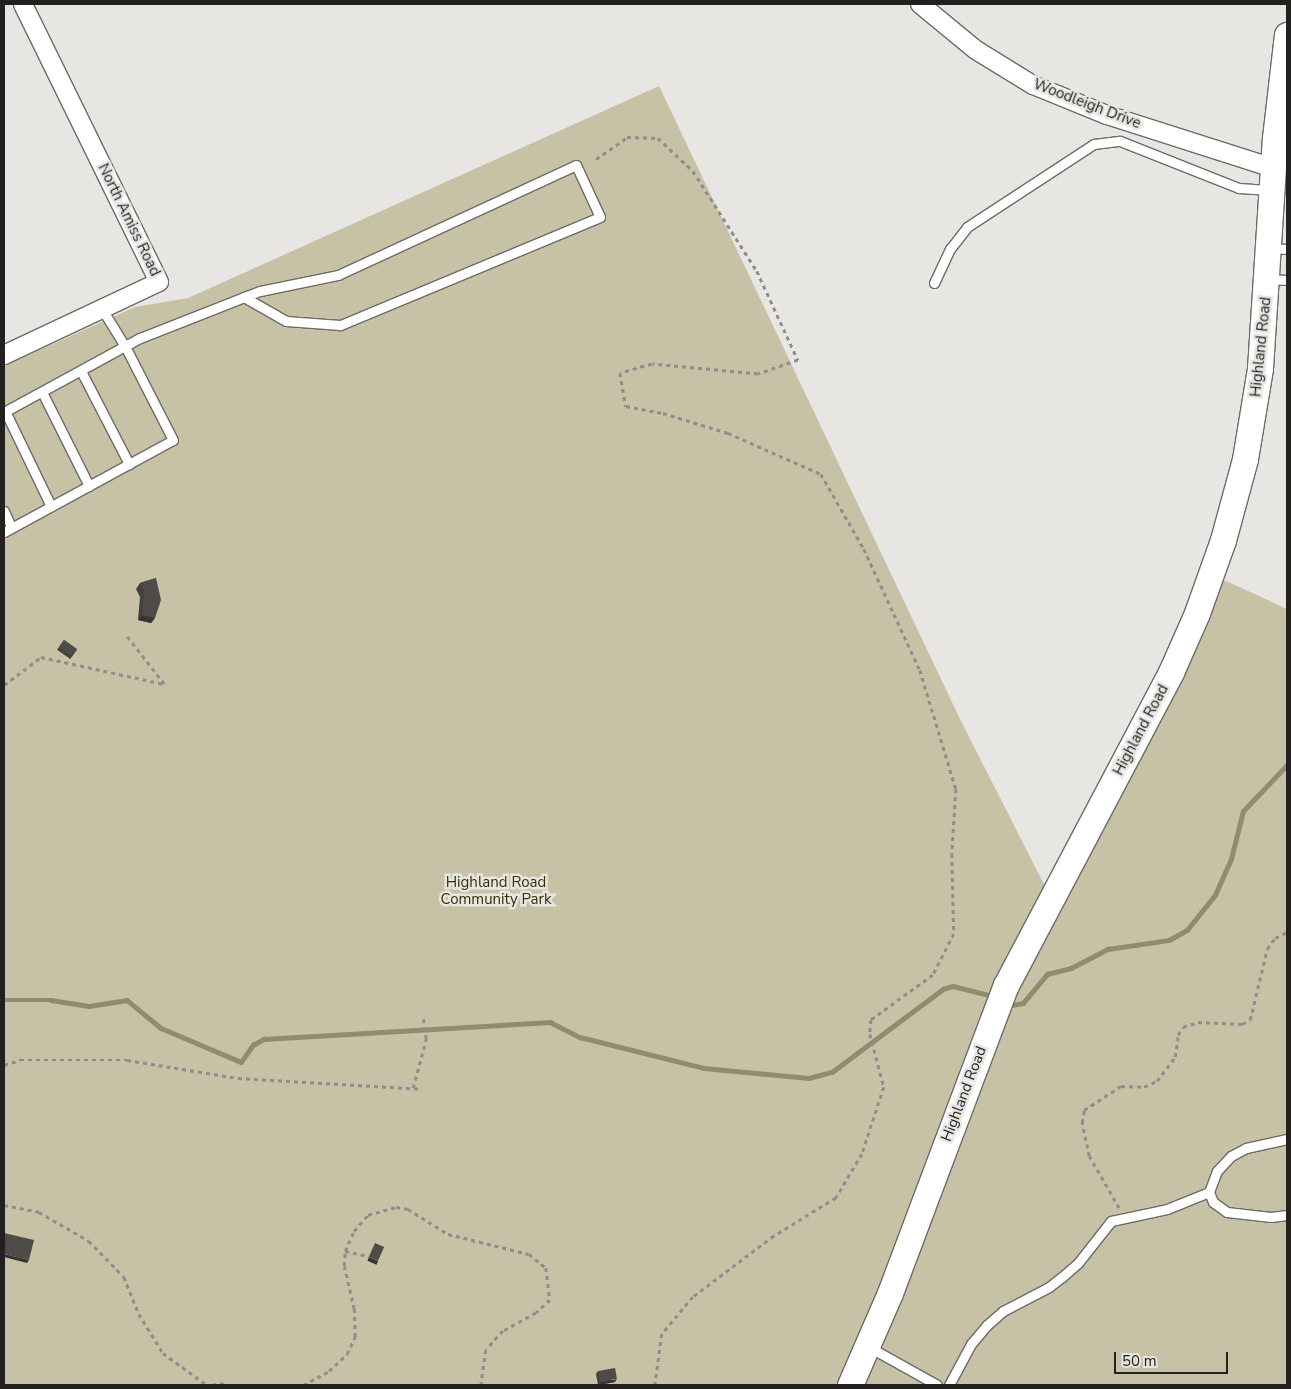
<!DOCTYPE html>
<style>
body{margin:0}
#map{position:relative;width:1291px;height:1389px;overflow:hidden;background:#e7e6e2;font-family:"Nunito Sans",sans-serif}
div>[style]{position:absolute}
.green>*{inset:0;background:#c7c1a6}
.stream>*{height:4.5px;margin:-2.25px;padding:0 2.25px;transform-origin:2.25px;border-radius:2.25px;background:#928c6e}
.path>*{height:2.5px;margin-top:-1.25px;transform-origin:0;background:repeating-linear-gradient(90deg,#8f8e8c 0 4px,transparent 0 8px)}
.roads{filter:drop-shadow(1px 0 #6c6b67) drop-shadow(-1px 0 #6c6b67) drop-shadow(0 1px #6c6b67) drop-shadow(0 -1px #6c6b67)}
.lane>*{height:9px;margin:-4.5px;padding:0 4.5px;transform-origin:4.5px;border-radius:4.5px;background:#fff}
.street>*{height:18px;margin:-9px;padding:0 9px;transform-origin:9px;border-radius:9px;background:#fff}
.secondary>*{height:25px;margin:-12.5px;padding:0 12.5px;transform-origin:12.5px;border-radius:12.5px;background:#fff}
.wall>*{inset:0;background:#42413f;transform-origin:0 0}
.shaded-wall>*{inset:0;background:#363533;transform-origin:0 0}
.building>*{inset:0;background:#4d4c49;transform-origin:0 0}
span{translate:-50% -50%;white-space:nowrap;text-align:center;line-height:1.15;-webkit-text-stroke:5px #e7e6e2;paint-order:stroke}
.street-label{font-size:15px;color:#222120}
.park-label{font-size:15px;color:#372f05}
.frame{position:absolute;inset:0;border:5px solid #222120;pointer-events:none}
.scale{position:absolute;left:1114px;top:1352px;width:114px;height:22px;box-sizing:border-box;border:2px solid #222120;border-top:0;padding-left:6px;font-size:15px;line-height:18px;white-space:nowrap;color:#222120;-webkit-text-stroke:4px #e7e6e2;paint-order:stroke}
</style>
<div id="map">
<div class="green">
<div style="clip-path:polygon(659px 86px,960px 719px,1059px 914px,1167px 709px,1224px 580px,1287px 609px,1287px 1385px,4px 1385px,4px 366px,135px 307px,188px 298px)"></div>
</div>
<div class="stream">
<div style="left:4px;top:1000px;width:47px"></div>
<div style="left:51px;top:1000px;width:38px;rotate:9deg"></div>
<div style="left:89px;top:1006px;width:38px;rotate:-9deg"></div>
<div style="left:127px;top:1000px;width:44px;rotate:39.5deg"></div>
<div style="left:161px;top:1028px;width:87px;rotate:23deg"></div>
<div style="left:241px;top:1062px;width:21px;rotate:-55deg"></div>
<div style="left:253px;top:1045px;width:13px;rotate:-29deg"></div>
<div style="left:264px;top:1039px;width:287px;rotate:-3.4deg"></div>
<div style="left:550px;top:1022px;width:34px;rotate:27deg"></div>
<div style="left:580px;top:1037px;width:128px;rotate:14deg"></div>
<div style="left:704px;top:1068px;width:105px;rotate:5.4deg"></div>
<div style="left:809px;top:1078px;width:24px;rotate:-15deg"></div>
<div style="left:832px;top:1072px;width:139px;rotate:-36.8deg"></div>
<div style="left:943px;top:989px;width:10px;rotate:-17deg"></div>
<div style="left:953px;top:986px;width:36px;rotate:14deg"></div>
<div style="left:1011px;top:1005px;width:12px;rotate:-9deg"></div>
<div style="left:1023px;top:1003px;width:38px;rotate:-50deg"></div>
<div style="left:1047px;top:974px;width:25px;rotate:-14deg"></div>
<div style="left:1071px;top:968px;width:42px;rotate:-27.2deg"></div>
<div style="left:1108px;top:949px;width:62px;rotate:-8.4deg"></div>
<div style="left:1169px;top:940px;width:21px;rotate:-29deg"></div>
<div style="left:1187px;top:930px;width:45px;rotate:-51.3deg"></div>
<div style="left:1215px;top:895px;width:39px;rotate:-66deg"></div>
<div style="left:1231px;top:859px;width:49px;rotate:-76deg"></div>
<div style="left:1243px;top:811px;width:64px;rotate:-46.3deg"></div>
</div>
<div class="path">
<div style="left:596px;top:159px;width:38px;rotate:-35deg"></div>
<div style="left:627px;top:137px;width:31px;rotate:2deg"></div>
<div style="left:658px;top:138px;width:48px;rotate:43.3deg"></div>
<div style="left:693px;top:171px;width:119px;rotate:57.4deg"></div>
<div style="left:757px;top:271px;width:98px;rotate:65.3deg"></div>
<div style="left:798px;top:360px;width:42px;rotate:160.7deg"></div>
<div style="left:758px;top:374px;width:106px;rotate:-174.6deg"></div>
<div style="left:652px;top:364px;width:33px;rotate:164deg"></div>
<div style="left:620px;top:373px;width:34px;rotate:80deg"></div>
<div style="left:626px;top:406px;width:38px;rotate:11deg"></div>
<div style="left:663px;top:413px;width:68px;rotate:17.1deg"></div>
<div style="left:728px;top:433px;width:102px;rotate:23.8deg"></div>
<div style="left:821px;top:474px;width:86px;rotate:60.2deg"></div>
<div style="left:864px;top:549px;width:133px;rotate:65.2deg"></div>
<div style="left:920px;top:670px;width:124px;rotate:73.2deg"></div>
<div style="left:956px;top:789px;width:65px;rotate:93.5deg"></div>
<div style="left:952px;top:854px;width:80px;rotate:88.6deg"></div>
<div style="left:954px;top:934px;width:46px;rotate:117.1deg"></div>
<div style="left:933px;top:975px;width:77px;rotate:144deg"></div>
<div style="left:871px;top:1020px;width:14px;rotate:94deg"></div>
<div style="left:870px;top:1034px;width:55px;rotate:75.2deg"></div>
<div style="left:884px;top:1087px;width:71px;rotate:108.2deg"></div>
<div style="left:862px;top:1154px;width:51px;rotate:120.6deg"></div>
<div style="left:836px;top:1198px;width:73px;rotate:148.5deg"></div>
<div style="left:774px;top:1236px;width:101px;rotate:143deg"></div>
<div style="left:693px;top:1297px;width:48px;rotate:130deg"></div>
<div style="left:662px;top:1334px;width:51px;rotate:97.8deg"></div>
<div style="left:4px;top:685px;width:46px;rotate:-37.1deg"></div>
<div style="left:41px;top:657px;width:126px;rotate:12.4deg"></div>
<div style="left:164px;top:684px;width:63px;rotate:-128deg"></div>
<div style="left:4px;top:1065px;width:17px;rotate:-17deg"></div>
<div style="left:20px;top:1060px;width:107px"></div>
<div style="left:127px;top:1060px;width:112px;rotate:9.2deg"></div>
<div style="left:238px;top:1078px;width:183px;rotate:3.4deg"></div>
<div style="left:413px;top:1088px;width:51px;rotate:-75.1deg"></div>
<div style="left:426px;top:1039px;width:21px;rotate:-98deg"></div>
<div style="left:4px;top:1205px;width:36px;rotate:11deg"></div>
<div style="left:39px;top:1212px;width:58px;rotate:30.1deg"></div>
<div style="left:89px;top:1241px;width:50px;rotate:45.8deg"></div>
<div style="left:124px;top:1277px;width:40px;rotate:68deg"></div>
<div style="left:139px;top:1314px;width:46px;rotate:58.4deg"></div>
<div style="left:163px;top:1353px;width:54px;rotate:36deg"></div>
<div style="left:1119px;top:1208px;width:60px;rotate:-120deg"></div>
<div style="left:1089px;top:1156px;width:34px;rotate:-102deg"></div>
<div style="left:1082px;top:1123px;width:13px;rotate:-81deg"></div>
<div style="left:1084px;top:1110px;width:44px;rotate:-33deg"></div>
<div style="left:1121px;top:1086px;width:23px;rotate:2deg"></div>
<div style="left:1144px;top:1087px;width:14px;rotate:-25deg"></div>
<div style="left:1157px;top:1081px;width:30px;rotate:-53deg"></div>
<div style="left:1175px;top:1057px;width:22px;rotate:-82deg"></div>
<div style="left:1178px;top:1035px;width:9px;rotate:-58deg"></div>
<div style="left:1183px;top:1027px;width:16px;rotate:-18deg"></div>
<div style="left:1198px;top:1022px;width:44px;rotate:2.6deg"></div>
<div style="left:1242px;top:1024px;width:9px;rotate:-27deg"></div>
<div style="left:1250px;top:1020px;width:73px;rotate:-76.5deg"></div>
<div style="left:1267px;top:949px;width:14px;rotate:-54deg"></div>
<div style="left:1275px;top:938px;width:13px;rotate:-27deg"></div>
<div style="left:345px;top:1251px;width:24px;rotate:12deg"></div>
<div style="left:604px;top:1384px;width:1px;rotate:45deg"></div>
<div style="left:212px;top:1385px;width:8px;rotate:-14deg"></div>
<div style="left:220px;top:1383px;width:9px;rotate:13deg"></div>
<div style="left:303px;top:1385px;width:30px;rotate:-28deg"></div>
<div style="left:329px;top:1371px;width:25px;rotate:-43deg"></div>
<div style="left:347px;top:1354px;width:19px;rotate:-65deg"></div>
<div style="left:355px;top:1337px;width:28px;rotate:-92deg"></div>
<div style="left:354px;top:1309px;width:44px;rotate:-103.1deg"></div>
<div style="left:344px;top:1266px;width:15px;rotate:-86deg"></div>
<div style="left:345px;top:1251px;width:22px;rotate:-66deg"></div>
<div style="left:354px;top:1231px;width:21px;rotate:-49deg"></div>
<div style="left:368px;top:1215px;width:29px;rotate:-16deg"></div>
<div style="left:396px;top:1207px;width:12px;rotate:9deg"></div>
<div style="left:408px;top:1209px;width:47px;rotate:32deg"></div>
<div style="left:448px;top:1234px;width:83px;rotate:13.9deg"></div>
<div style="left:529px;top:1254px;width:22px;rotate:39deg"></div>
<div style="left:546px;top:1268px;width:32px;rotate:83deg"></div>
<div style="left:550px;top:1300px;width:19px;rotate:137deg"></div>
<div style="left:536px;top:1313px;width:38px;rotate:151deg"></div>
<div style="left:503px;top:1331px;width:25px;rotate:132deg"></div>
<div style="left:486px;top:1350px;width:35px;rotate:98deg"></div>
</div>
<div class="roads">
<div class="lane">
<div style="left:1270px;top:248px;width:17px;rotate:3deg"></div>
<div style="left:1268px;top:279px;width:19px;rotate:3deg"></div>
<div style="left:934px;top:283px;width:38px;rotate:-65deg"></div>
<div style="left:950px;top:249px;width:28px;rotate:-52deg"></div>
<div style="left:967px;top:227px;width:152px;rotate:-33.2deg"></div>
<div style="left:1094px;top:144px;width:26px;rotate:-7deg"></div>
<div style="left:1120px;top:141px;width:128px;rotate:21.6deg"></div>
<div style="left:1239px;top:188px;width:30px;rotate:4deg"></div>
<div style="left:81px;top:371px;width:105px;rotate:62.7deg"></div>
<div style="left:42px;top:392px;width:105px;rotate:63.4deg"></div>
<div style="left:5px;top:411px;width:106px;rotate:64.2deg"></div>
<div style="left:4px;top:412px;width:155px;rotate:-28.6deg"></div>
<div style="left:140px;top:338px;width:112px;rotate:-21.5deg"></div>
<div style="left:244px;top:297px;width:17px;rotate:-21deg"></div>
<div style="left:260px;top:291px;width:80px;rotate:-11.6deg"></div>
<div style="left:338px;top:275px;width:262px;rotate:-24.8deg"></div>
<div style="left:576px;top:165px;width:57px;rotate:65.2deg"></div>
<div style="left:600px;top:217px;width:282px;rotate:157.4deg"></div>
<div style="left:340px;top:325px;width:54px;rotate:-175.8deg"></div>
<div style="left:286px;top:321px;width:48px;rotate:-150.3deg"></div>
<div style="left:4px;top:511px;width:17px;rotate:66deg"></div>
<div style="left:4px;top:532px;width:192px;rotate:-28.6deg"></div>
<div style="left:173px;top:440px;width:103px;rotate:-117.1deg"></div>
<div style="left:126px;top:348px;width:46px;rotate:-121.6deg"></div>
<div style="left:1287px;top:1139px;width:42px;rotate:167.6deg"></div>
<div style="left:1246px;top:1148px;width:17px;rotate:152deg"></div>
<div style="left:1231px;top:1156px;width:21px;rotate:133deg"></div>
<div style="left:1217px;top:1171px;width:22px;rotate:111deg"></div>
<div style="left:1209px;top:1192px;width:11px;rotate:68deg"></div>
<div style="left:1213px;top:1202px;width:17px;rotate:36deg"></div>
<div style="left:1227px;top:1212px;width:44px;rotate:6.5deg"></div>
<div style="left:1271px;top:1217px;width:16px;rotate:-7deg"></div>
<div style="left:869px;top:1347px;width:78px;rotate:29.2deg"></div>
<div style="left:949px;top:1385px;width:47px;rotate:-61.8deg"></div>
<div style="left:971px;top:1344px;width:25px;rotate:-50deg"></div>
<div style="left:987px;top:1325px;width:21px;rotate:-41deg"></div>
<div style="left:1003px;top:1311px;width:52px;rotate:-27.6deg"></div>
<div style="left:1049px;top:1287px;width:16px;rotate:-38deg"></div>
<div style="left:1062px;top:1277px;width:21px;rotate:-41deg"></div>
<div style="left:1078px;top:1263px;width:53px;rotate:-51.8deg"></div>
<div style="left:1111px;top:1221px;width:57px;rotate:-12.1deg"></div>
<div style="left:1167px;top:1209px;width:45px;rotate:-22deg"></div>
</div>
<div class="street">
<div style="left:920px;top:4px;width:72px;rotate:39.4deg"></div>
<div style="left:976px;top:50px;width:67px;rotate:31.6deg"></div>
<div style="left:1033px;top:85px;width:80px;rotate:22.1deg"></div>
<div style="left:1107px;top:115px;width:174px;rotate:17.7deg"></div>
<div style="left:4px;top:355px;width:171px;rotate:-25.2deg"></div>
<div style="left:159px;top:282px;width:309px;rotate:-116.1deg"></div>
</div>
<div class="secondary">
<div style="left:850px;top:1385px;width:100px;rotate:-66.5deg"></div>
<div style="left:890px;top:1293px;width:329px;rotate:-69.4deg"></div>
<div style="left:1006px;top:985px;width:354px;rotate:-62.2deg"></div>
<div style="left:1171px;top:672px;width:64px;rotate:-66.2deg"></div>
<div style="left:1197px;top:613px;width:77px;rotate:-70.4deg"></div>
<div style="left:1223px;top:540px;width:84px;rotate:-74.8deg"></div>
<div style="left:1245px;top:459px;width:92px;rotate:-80.6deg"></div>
<div style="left:1260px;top:368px;width:230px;rotate:-86.3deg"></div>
<div style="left:1275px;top:138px;width:104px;rotate:-83.4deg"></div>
</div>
</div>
<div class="wall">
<div style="clip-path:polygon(156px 578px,155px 618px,151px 623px,138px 620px,140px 597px,136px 589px,140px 583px)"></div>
<div style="left:64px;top:640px;width:16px;height:12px;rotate:35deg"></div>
<div style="clip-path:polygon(598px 1371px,615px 1382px,598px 1385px,596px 1374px)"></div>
</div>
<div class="shaded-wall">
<div style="clip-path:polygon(142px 615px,155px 618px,151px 623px,138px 620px)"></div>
<div style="clip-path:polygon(4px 1254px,29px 1260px,27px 1263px,4px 1257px)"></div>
<div style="left:369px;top:1257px;width:10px;height:4px;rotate:24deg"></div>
<div style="clip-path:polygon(617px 1379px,615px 1382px,598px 1385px,600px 1383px)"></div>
</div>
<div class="building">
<div style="clip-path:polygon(156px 578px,161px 600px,155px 618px,142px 615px,144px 591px,140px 583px)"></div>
<div style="left:64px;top:640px;width:16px;height:9px;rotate:35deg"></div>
<div style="clip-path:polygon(4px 1233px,34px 1240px,29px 1260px,4px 1254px)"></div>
<div style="left:375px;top:1243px;width:10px;height:15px;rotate:24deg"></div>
<div style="left:615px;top:1368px;width:11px;height:17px;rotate:80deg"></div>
</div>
<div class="street-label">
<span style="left:1087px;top:104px;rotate:21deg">Woodleigh Drive</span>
<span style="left:129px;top:220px;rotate:64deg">North Amiss Road</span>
<span style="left:1261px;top:347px;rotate:-84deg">Highland Road</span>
<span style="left:1141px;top:730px;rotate:-62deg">Highland Road</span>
<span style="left:964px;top:1094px;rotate:-69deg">Highland Road</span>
</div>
<div class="park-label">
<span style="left:496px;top:891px">Highland Road<br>Community Park</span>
</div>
<div class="frame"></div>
<div class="scale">50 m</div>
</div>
